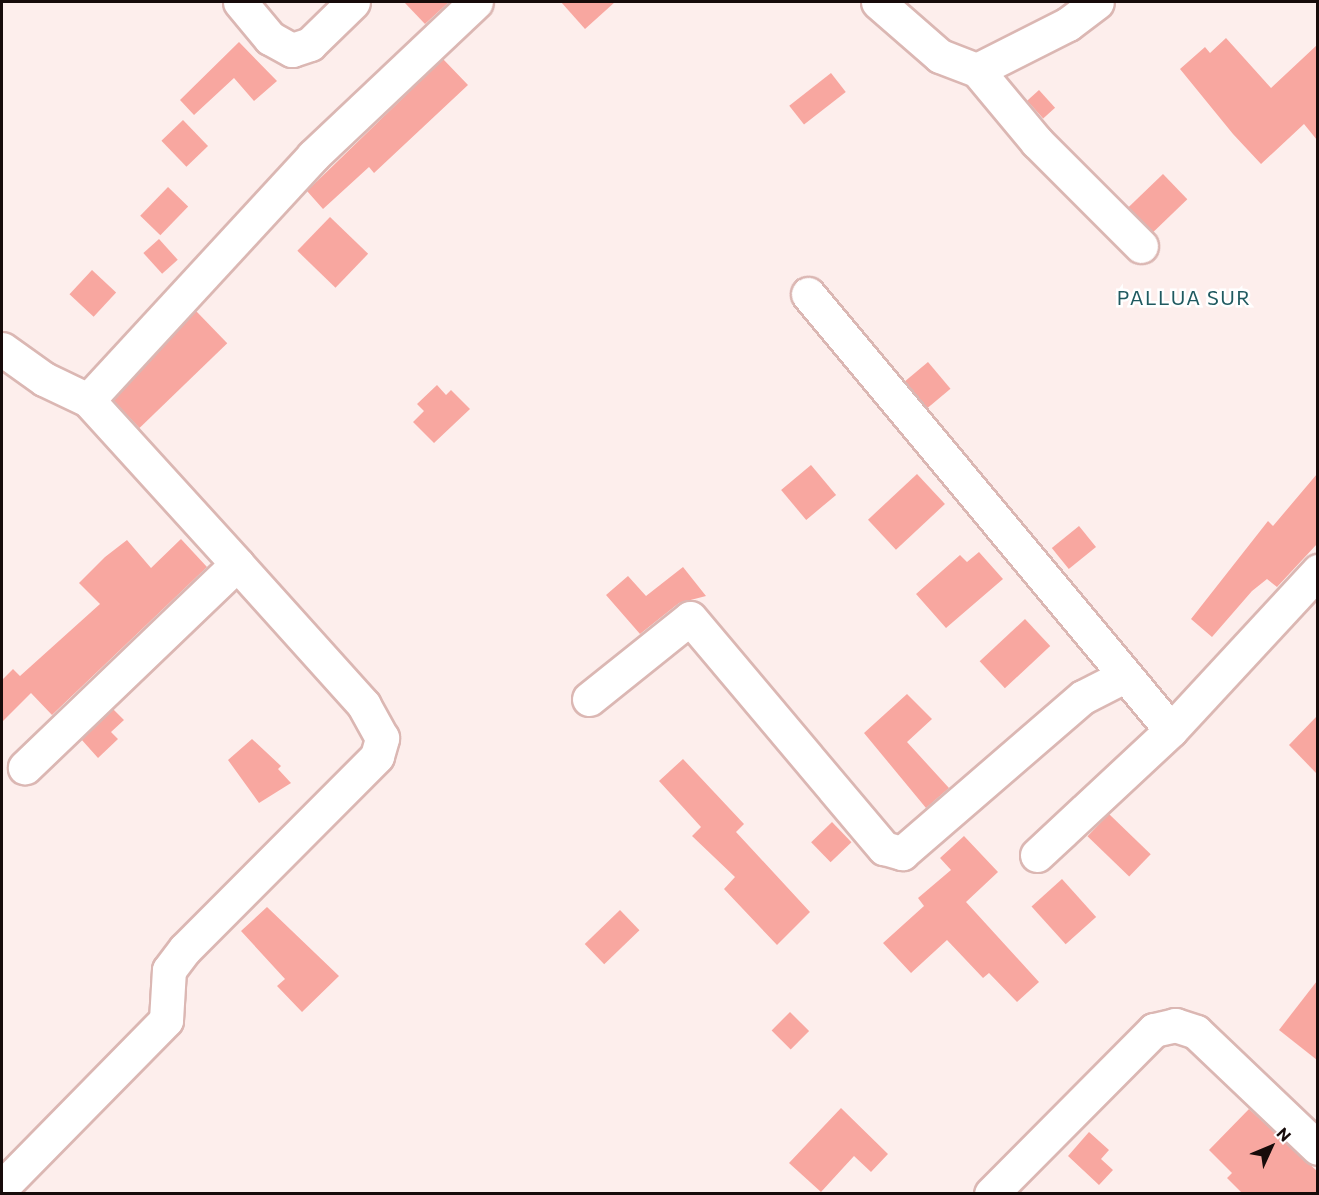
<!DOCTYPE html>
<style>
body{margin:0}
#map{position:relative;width:1319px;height:1195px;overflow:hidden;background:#fdeeec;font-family:Commissioner,sans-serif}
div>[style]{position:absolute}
.building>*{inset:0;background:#f8a7a0;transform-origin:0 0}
.roads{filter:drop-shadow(2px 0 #dbb7b3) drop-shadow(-2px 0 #dbb7b3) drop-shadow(0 2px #dbb7b3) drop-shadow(0 -2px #dbb7b3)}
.minor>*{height:33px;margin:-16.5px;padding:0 16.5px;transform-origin:16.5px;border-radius:16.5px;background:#fff}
span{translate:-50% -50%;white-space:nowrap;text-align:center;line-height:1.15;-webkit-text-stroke:5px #fff;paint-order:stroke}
.quarter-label{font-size:20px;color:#205a60;letter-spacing:1.5px}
.frame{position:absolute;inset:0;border:3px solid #170b0a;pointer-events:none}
.north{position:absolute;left:1241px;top:1117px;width:60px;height:60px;-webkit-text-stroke:4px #fff;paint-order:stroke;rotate:46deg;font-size:16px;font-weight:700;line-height:24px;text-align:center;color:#170b0a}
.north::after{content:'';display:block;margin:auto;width:21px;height:27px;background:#170b0a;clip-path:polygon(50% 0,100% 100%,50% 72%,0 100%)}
</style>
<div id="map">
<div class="building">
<div style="clip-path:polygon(404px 2px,449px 2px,425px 24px)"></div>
<div style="clip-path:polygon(561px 2px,615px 2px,585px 29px)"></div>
<div style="clip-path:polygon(1226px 38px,1271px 88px,1317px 45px,1317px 140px,1304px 124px,1261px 164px,1233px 134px,1180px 69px,1205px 47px,1210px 53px)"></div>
<div style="clip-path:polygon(239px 42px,277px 81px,254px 101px,234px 78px,194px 115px,180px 100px)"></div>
<div style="clip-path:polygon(443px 59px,468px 85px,374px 173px,369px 167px,323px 209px,307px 191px)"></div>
<div style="left:831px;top:73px;width:24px;height:53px;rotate:52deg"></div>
<div style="left:1039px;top:90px;width:24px;height:16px;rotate:48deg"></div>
<div style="left:183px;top:120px;width:36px;height:30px;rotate:46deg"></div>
<div style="left:1163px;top:174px;width:35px;height:48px;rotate:46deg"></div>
<div style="left:168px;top:187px;width:28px;height:40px;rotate:44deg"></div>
<div style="left:330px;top:217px;width:53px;height:47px;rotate:44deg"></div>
<div style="left:159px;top:239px;width:28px;height:21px;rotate:48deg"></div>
<div style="left:92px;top:270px;width:33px;height:33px;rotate:43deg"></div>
<div style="left:196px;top:311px;width:45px;height:122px;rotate:46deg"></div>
<div style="left:928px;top:362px;width:35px;height:30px;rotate:50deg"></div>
<div style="clip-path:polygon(437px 385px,446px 395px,451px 390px,470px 409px,434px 443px,413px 422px,424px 411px,417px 404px)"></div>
<div style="left:811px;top:465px;width:39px;height:39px;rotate:50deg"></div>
<div style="left:917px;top:474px;width:41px;height:67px;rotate:47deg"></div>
<div style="clip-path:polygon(1317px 474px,1317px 544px,1277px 587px,1267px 579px,1252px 591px,1212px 637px,1191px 619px,1268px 521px,1273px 526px)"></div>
<div style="left:1079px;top:526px;width:27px;height:35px;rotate:51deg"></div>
<div style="clip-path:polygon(181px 539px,207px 567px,52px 715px,31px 693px,2px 722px,2px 680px,13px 669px,20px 676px,100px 604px,79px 583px,105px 557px,127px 540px,151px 568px)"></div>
<div style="clip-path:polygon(979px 552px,1003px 579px,946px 628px,916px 594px,960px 555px,967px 562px)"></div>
<div style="clip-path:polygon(683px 567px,706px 596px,679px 603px,640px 634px,606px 595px,628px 576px,646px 596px)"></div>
<div style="left:1025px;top:619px;width:37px;height:62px;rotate:47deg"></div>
<div style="clip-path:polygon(907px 694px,932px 719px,907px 742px,949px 788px,926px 808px,864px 733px)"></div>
<div style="clip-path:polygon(113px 709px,124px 720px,111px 732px,118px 739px,98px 758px,81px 739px)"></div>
<div style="clip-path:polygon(1317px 716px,1317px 774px,1289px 745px)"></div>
<div style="clip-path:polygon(252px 739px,281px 766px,278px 769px,291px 783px,259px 803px,228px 760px)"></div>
<div style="clip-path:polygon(683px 759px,744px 824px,736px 832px,810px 912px,777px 945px,724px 889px,735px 877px,692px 836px,701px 827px,659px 781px)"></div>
<div style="left:1109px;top:814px;width:58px;height:31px;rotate:44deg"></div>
<div style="left:832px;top:822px;width:28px;height:29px;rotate:46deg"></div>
<div style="clip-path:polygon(964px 836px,998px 872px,966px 902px,1039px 982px,1017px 1002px,989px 973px,983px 978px,947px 940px,911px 973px,883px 943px,924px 906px,918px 898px,951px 870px,940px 858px)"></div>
<div style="left:1062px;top:879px;width:51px;height:41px;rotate:48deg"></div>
<div style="clip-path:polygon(267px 907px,339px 976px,302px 1012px,277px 986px,285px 979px,241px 931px)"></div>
<div style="left:620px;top:910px;width:28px;height:49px;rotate:46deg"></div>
<div style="clip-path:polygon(1317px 981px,1317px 1060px,1279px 1030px)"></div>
<div style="left:790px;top:1012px;width:27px;height:26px;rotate:45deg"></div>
<div style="clip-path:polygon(841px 1108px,888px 1154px,871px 1172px,854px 1156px,821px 1192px,789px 1163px)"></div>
<div style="clip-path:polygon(1249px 1109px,1317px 1171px,1317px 1194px,1243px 1194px,1227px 1178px,1232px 1173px,1209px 1150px)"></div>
<div style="clip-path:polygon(1089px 1132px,1109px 1150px,1101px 1159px,1113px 1170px,1099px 1185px,1068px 1156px)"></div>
</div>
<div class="roads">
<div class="minor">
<div style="left:240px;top:2px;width:47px;rotate:50.2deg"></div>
<div style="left:270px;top:38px;width:25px;rotate:29deg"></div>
<div style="left:292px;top:50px;width:19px;rotate:-18deg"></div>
<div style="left:310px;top:44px;width:60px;rotate:-44.3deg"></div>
<div style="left:878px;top:2px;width:82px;rotate:41.1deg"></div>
<div style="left:940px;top:56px;width:40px;rotate:21deg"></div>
<div style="left:977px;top:70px;width:102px;rotate:-26.8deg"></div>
<div style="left:1068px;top:24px;width:36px;rotate:-37deg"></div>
<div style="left:977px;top:70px;width:94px;rotate:50.2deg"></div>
<div style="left:1037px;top:142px;width:147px;rotate:45deg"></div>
<div style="left:808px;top:294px;width:567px;rotate:50.22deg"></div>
<div style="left:1171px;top:730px;width:217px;rotate:-47.2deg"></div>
<div style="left:2px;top:349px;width:52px;rotate:35.5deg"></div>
<div style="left:44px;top:379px;width:49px;rotate:25.5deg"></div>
<div style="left:88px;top:400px;width:222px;rotate:47.7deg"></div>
<div style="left:237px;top:564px;width:294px;rotate:136.2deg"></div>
<div style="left:88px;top:400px;width:332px;rotate:-47.3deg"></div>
<div style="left:313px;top:156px;width:224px;rotate:-43.4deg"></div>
<div style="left:589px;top:699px;width:129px;rotate:-38.7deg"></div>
<div style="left:690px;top:618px;width:301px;rotate:49.9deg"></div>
<div style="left:884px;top:848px;width:19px;rotate:16deg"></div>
<div style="left:902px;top:853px;width:239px;rotate:-40.8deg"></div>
<div style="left:1083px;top:697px;width:44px;rotate:-27.1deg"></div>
<div style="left:1037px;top:855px;width:183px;rotate:-43deg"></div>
<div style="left:2px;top:1187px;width:234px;rotate:-45.5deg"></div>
<div style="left:166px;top:1020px;width:50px;rotate:-86.6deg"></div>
<div style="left:169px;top:970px;width:26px;rotate:-53deg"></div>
<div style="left:185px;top:949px;width:272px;rotate:-45.1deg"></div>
<div style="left:377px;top:756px;width:19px;rotate:-74deg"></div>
<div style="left:382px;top:738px;width:38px;rotate:-119deg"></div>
<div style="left:364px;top:705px;width:190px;rotate:-132deg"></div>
<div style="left:991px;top:1194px;width:231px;rotate:-45.2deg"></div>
<div style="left:1154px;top:1030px;width:22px;rotate:-13deg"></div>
<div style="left:1175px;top:1025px;width:22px;rotate:18deg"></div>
<div style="left:1196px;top:1032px;width:168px;rotate:43.6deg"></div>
</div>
</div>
<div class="quarter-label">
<span style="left:1184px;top:297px">PALLUA SUR</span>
</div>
<div class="frame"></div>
<div class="north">N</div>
</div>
